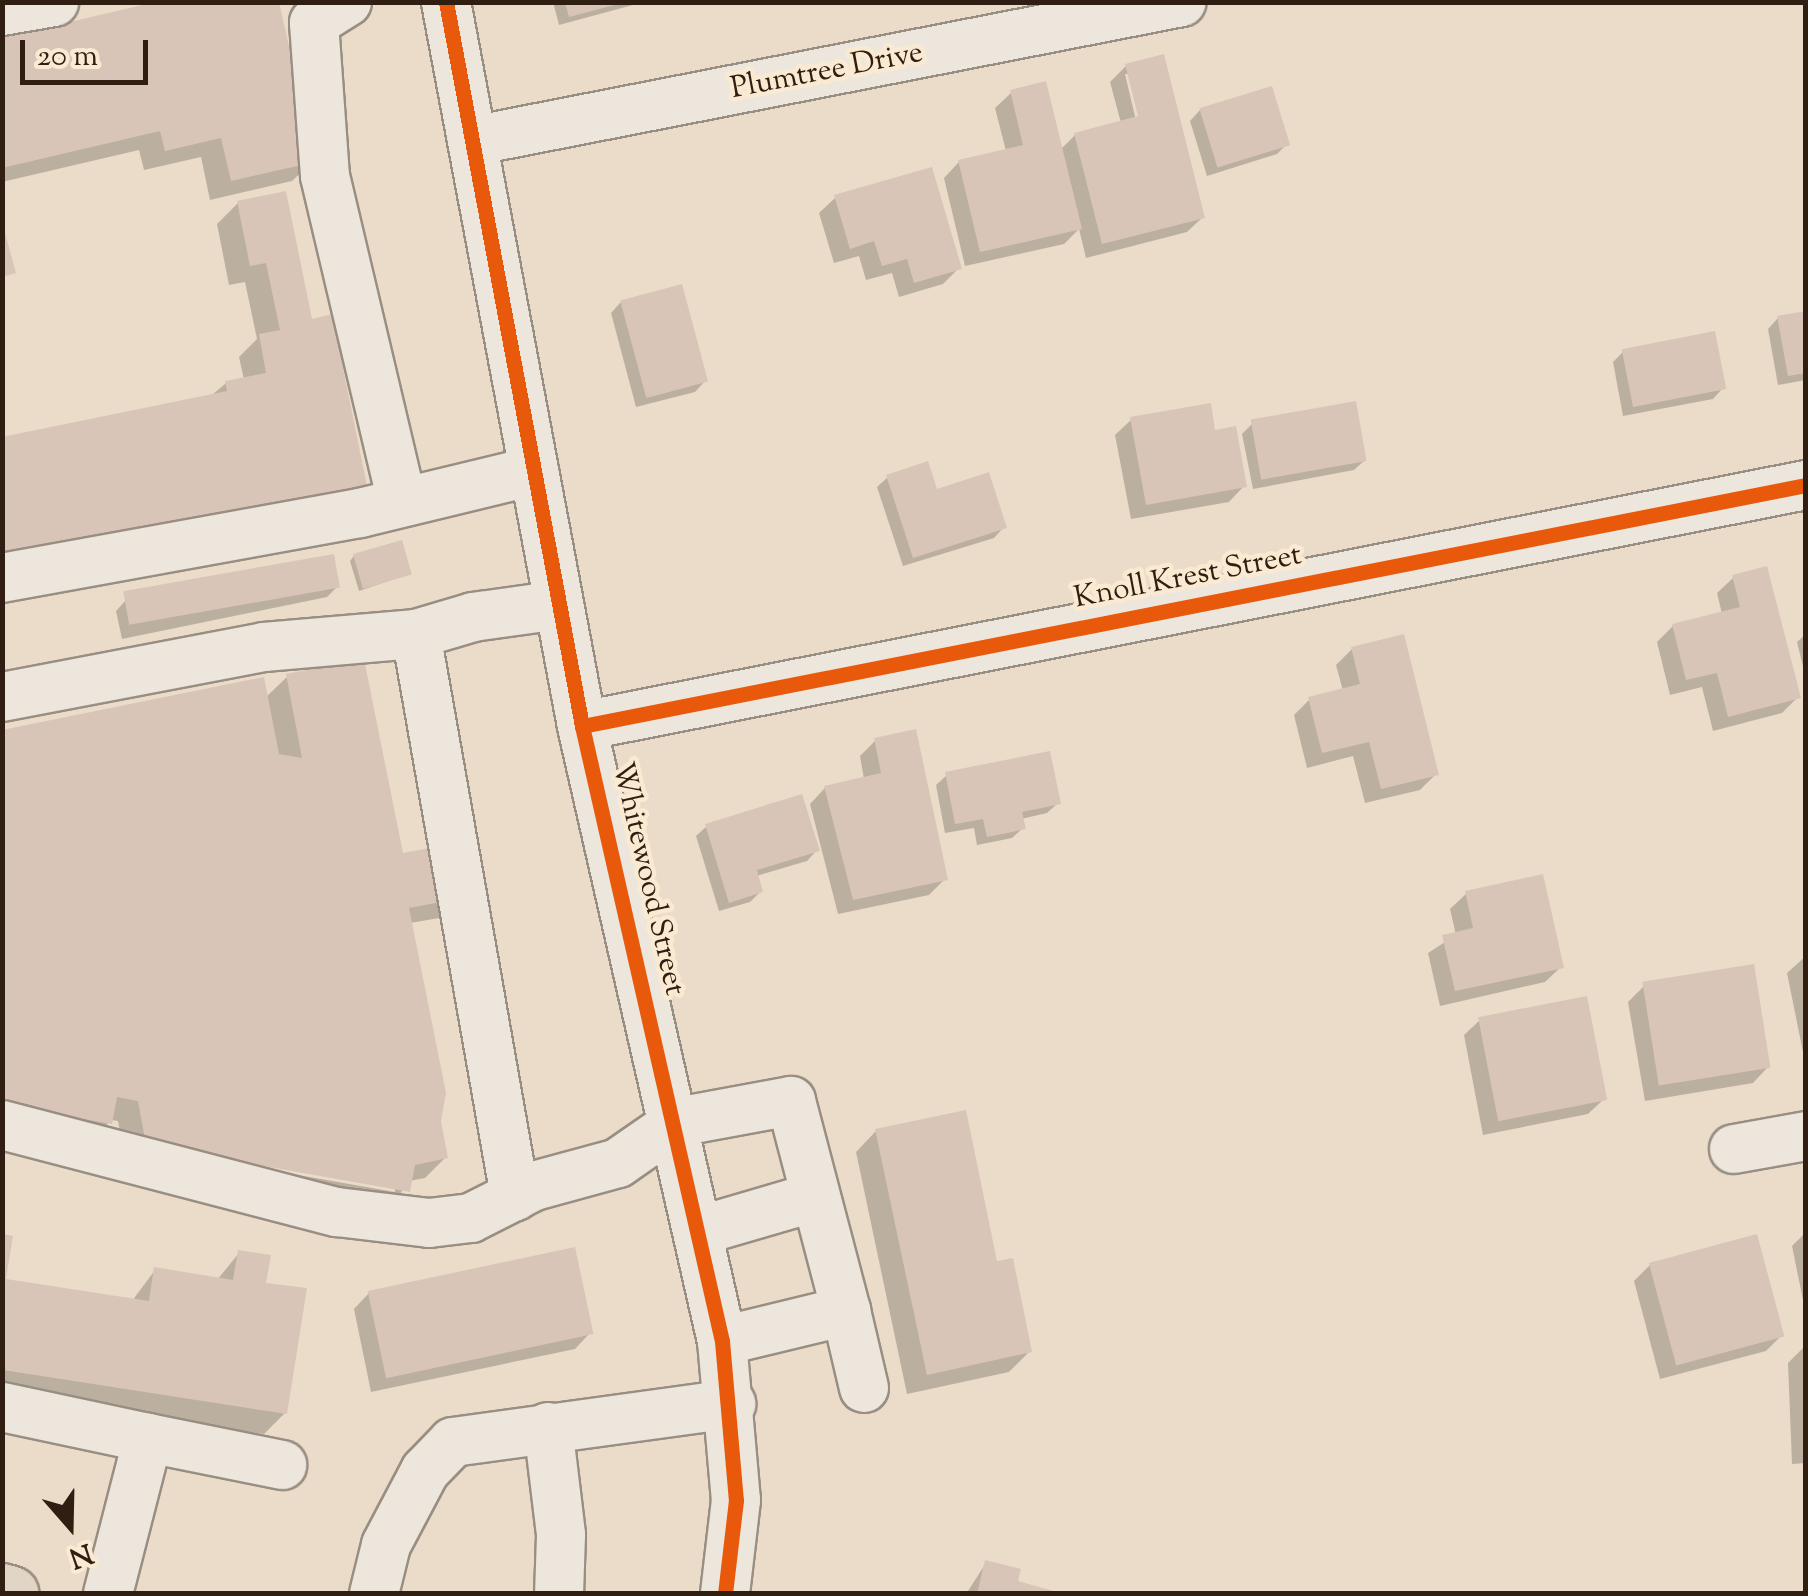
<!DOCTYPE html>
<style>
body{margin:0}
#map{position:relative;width:1808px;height:1596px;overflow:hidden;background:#eadcc8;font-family:"Sorts Mill Goudy",serif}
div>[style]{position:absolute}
.shadow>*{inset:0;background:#0003}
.building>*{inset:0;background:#d8c5b8;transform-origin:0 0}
.roads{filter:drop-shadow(2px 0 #998e82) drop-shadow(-2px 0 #998e82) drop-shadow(0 2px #998e82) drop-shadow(0 -2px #998e82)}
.minor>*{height:48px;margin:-24px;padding:0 24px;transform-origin:24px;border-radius:24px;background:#ede6dc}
.major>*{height:55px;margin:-27.5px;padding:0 27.5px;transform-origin:27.5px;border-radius:27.5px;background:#e1d6c6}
.cycleway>*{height:15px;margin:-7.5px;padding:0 7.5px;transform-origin:7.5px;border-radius:7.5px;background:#e8590c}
span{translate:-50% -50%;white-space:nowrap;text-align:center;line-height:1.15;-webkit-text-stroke:9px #fbead2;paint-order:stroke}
.street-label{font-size:30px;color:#311e12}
.frame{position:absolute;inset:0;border:5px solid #311e12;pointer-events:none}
.north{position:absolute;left:20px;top:1476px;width:100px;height:100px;-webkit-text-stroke:8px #fbead2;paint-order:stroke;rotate:160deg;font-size:28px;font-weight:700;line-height:40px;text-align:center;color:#311e12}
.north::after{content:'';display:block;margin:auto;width:35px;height:45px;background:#311e12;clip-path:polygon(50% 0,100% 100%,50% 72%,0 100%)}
.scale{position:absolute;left:20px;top:40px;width:128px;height:45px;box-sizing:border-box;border:5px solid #311e12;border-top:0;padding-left:12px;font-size:30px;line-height:35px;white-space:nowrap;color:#311e12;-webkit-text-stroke:8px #fbead2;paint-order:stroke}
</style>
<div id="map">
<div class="shadow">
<div style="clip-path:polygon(553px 2px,644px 2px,559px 25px)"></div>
<div style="clip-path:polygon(2px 41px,313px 161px,292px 181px,210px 200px,201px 157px,144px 170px,139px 150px,2px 182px)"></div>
<div style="clip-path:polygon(evenodd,1126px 66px,1203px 217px,1187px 232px,1086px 258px,1079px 229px,1064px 244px,965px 266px,944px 178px,959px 162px,1006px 151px,995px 108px,1011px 93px,1060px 150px,1075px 135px,1121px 123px,1110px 82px,1126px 66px,1125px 74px,1130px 74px,1143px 128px,1138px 129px,1125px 74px)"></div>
<div style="clip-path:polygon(1200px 110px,1287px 144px,1277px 154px,1207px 176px,1190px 121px)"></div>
<div style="clip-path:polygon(835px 198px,959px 268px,943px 284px,899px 297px,892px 273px,866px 280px,859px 256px,834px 263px,819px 213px)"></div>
<div style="clip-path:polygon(238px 203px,310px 322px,364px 485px,343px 506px,2px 576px,226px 383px,244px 380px,239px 357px,257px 339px,245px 282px,229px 285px,217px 224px)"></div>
<div style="clip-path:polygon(621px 302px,705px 381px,695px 392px,636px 407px,611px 313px)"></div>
<div style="clip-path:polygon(1806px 314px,1806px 380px,1778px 385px,1768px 329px,1778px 318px)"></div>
<div style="clip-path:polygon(1623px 352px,1723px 388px,1713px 399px,1623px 416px,1613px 362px)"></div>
<div style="clip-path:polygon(1131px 420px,1213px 433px,1244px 486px,1229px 502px,1131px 519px,1115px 435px)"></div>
<div style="clip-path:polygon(1253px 423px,1365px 460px,1354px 470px,1253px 489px,1242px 434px)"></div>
<div style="clip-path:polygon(888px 477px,1004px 527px,994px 538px,903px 566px,877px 487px)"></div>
<div style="clip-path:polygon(354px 556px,409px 574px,359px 591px,350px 561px)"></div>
<div style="clip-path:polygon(1733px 578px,1798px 697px,1782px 713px,1713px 731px,1702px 687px,1670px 695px,1657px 642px,1673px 626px,1722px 614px,1717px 593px)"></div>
<div style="clip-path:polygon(338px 586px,327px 597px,122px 639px,116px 611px,126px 600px)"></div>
<div style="clip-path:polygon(1806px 634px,1806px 679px,1797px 642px)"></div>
<div style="clip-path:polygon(1352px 649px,1436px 774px,1420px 790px,1365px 803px,1353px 756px,1307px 768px,1294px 715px,1310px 699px,1343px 691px,1336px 665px)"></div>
<div style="clip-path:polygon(evenodd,287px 677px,401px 856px,459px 897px,439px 918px,410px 923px,446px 1157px,425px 1178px,409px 1181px,387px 1212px,126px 1165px,118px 1121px,111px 1120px,89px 1144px,2px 1128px,265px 698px,287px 677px,135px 1141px,395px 1187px,395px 1192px,134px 1146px,135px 1141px)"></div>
<div style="clip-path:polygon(876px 740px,945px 879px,929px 895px,838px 914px,810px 804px,825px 788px,864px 779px,860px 756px)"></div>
<div style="clip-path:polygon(947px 775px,1058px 803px,1047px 813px,1021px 819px,1023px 828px,1012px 838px,977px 845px,974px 828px,945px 833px,936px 785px)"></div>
<div style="clip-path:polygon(707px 826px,817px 850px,807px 861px,756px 876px,760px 892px,750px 902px,719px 911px,696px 836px)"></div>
<div style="clip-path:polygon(1466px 894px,1561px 967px,1545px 982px,1440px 1006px,1428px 953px,1456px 935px,1450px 909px)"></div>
<div style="clip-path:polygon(1806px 956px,1806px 1067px,1787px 973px)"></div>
<div style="clip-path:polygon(1644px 986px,1768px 1067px,1753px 1083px,1645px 1101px,1628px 1002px)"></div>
<div style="clip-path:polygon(1480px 1020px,1604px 1099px,1588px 1114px,1483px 1135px,1464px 1035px)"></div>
<div style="clip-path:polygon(876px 1131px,995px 1264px,1030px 1351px,1009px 1372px,907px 1394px,856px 1152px)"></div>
<div style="clip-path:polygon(1806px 1232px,1806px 1315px,1792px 1246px)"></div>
<div style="clip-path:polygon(2px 1237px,10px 1238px,3px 1281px,132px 1301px,155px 1270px,217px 1280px,239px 1253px,263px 1285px,285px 1413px,264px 1434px,2px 1393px)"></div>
<div style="clip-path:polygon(1650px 1265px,1781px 1336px,1766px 1351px,1660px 1379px,1634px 1281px)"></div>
<div style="clip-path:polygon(369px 1293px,590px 1333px,575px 1349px,371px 1392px,354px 1309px)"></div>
<div style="clip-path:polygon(1804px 1347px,1806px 1463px,1792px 1464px,1788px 1363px)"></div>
<div style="clip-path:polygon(986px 1563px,1015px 1582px,1059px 1594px,966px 1594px)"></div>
</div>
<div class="building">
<div style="clip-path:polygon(155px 2px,279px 2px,315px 162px,231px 181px,221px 138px,165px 151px,160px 131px,2px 168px,2px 38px)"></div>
<div style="clip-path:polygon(565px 2px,617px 2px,618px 4px,569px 17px)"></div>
<div style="clip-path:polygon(1164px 54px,1205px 218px,1102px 244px,1074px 133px,1138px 116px,1125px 64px)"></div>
<div style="clip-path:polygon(1046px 81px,1082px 229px,980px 252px,958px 160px,1023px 145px,1010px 90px)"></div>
<div style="left:1272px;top:86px;width:62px;height:76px;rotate:73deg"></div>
<div style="clip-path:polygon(932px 167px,962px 269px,914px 283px,907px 259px,882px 266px,874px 241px,850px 249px,834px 195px)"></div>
<div style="clip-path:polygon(286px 191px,312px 319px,332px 314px,367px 486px,2px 561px,2px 437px,227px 391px,225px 381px,266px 373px,259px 334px,280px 330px,266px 263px,250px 266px,237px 201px)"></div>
<div style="clip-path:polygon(2px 222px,16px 273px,2px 277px)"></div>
<div style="left:682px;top:284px;width:101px;height:64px;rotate:75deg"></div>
<div style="clip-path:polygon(1806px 311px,1806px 373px,1788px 376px,1777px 316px)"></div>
<div style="left:1715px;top:331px;width:59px;height:95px;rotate:79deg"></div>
<div style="left:1356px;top:401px;width:61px;height:107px;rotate:80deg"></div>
<div style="clip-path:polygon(1211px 403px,1215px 430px,1236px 426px,1247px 487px,1146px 505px,1130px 417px)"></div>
<div style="clip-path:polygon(928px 461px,937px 489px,989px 472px,1007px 528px,913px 558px,886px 475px)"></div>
<div style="left:402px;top:540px;width:36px;height:51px;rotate:74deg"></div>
<div style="left:334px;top:554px;width:34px;height:214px;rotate:80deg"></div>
<div style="clip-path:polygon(1767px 566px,1801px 698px,1728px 717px,1717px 673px,1686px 680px,1672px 624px,1740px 607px,1732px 575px)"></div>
<div style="clip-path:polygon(1404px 634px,1439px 775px,1381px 789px,1369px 742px,1322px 753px,1308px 697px,1360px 684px,1351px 647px)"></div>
<div style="clip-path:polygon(364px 659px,403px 853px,451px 844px,462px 898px,409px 908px,446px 1093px,441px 1121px,448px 1158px,415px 1165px,410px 1192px,146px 1145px,138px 1101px,117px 1097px,112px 1124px,2px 1105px,2px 730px,264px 677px,279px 754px,302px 758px,286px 674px)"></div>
<div style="clip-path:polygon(916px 729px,948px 880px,853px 900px,824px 786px,881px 773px,874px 738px)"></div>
<div style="clip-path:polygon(1050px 751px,1061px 804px,1022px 812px,1026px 829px,987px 837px,983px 819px,955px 824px,945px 772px)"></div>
<div style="clip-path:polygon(802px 794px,820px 851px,757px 870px,763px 892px,729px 903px,705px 824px)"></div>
<div style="clip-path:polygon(1543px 874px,1564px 968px,1455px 991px,1442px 935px,1473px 928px,1465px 891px)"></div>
<div style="left:1754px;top:964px;width:105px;height:113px;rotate:81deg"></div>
<div style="left:1587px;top:996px;width:106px;height:111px;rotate:79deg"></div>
<div style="clip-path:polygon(966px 1110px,997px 1261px,1013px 1258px,1032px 1352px,927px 1375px,875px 1129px)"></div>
<div style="clip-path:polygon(3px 1234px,13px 1236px,6px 1279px,149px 1301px,154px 1267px,233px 1280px,238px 1250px,271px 1255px,266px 1283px,307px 1288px,287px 1414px,3px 1370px)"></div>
<div style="left:1757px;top:1234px;width:106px;height:112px;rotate:75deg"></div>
<div style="left:575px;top:1247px;width:89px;height:212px;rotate:78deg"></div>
<div style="clip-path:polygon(985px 1560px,1021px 1569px,1018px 1581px,1064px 1594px,977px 1594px)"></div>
</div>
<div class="roads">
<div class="minor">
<div style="left:347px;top:2px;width:39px;rotate:148deg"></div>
<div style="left:314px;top:23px;width:153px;rotate:85.9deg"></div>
<div style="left:325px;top:176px;width:335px;rotate:76.7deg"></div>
<div style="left:446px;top:2px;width:737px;rotate:79.36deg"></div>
<div style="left:582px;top:726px;width:631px;rotate:77.18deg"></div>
<div style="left:722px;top:1341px;width:160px;rotate:85deg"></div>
<div style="left:736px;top:1500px;width:95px;rotate:96.7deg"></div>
<div style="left:2px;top:11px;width:53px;rotate:-9.8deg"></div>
<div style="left:472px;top:141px;width:723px;rotate:-11.08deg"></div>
<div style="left:2px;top:578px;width:364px;rotate:-10.3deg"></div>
<div style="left:360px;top:513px;width:179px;rotate:-13.6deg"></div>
<div style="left:416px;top:634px;width:571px;rotate:80.01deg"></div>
<div style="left:2px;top:697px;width:267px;rotate:-10.8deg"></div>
<div style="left:264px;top:647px;width:153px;rotate:-4.9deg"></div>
<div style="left:416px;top:634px;width:59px;rotate:-16.6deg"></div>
<div style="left:473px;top:617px;width:87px;rotate:-7.9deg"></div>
<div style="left:582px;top:726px;width:1248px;rotate:-11.14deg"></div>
<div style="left:2px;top:1125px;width:346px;rotate:14.6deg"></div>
<div style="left:337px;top:1212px;width:93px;rotate:6.8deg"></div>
<div style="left:429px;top:1223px;width:42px;rotate:-6.8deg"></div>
<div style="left:471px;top:1218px;width:71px;rotate:-26.9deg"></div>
<div style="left:534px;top:1186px;width:87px;rotate:-15.3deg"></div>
<div style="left:618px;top:1163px;width:72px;rotate:-34.8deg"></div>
<div style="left:677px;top:1122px;width:116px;rotate:-10.4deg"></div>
<div style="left:791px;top:1101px;width:217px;rotate:75.3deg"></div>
<div style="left:1734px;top:1149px;width:73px;rotate:-10.2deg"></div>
<div style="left:702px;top:1230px;width:118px;rotate:-16.3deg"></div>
<div style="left:722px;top:1341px;width:128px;rotate:-13.6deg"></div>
<div style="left:846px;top:1311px;width:79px;rotate:76.8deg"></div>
<div style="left:2px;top:1407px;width:149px;rotate:12deg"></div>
<div style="left:148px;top:1438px;width:161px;rotate:104.4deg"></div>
<div style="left:548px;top:1427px;width:109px;rotate:83.1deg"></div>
<div style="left:561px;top:1535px;width:59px;rotate:91.9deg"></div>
<div style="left:148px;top:1438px;width:137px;rotate:11.4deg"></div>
<div style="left:374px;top:1594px;width:50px;rotate:-76.2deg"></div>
<div style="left:386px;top:1545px;width:84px;rotate:-62.2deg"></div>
<div style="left:425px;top:1471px;width:40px;rotate:-46deg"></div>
<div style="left:453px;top:1442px;width:281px;rotate:-7.8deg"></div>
</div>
<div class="major">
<div style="left:2px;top:1591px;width:9px;rotate:18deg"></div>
</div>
</div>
<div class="cycleway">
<div style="left:446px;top:2px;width:737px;rotate:79.36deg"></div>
<div style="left:582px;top:726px;width:631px;rotate:77.18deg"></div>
<div style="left:722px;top:1341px;width:160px;rotate:85deg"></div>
<div style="left:736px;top:1500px;width:95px;rotate:96.7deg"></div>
<div style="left:582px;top:726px;width:1248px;rotate:-11.14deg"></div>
</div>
<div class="street-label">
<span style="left:827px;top:72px;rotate:-11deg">Plumtree Drive</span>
<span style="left:1188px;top:578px;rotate:-11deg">Knoll Krest Street</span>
<span style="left:647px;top:879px;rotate:77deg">Whitewood Street</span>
</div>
<div class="frame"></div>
<div class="north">N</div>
<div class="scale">20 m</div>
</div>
